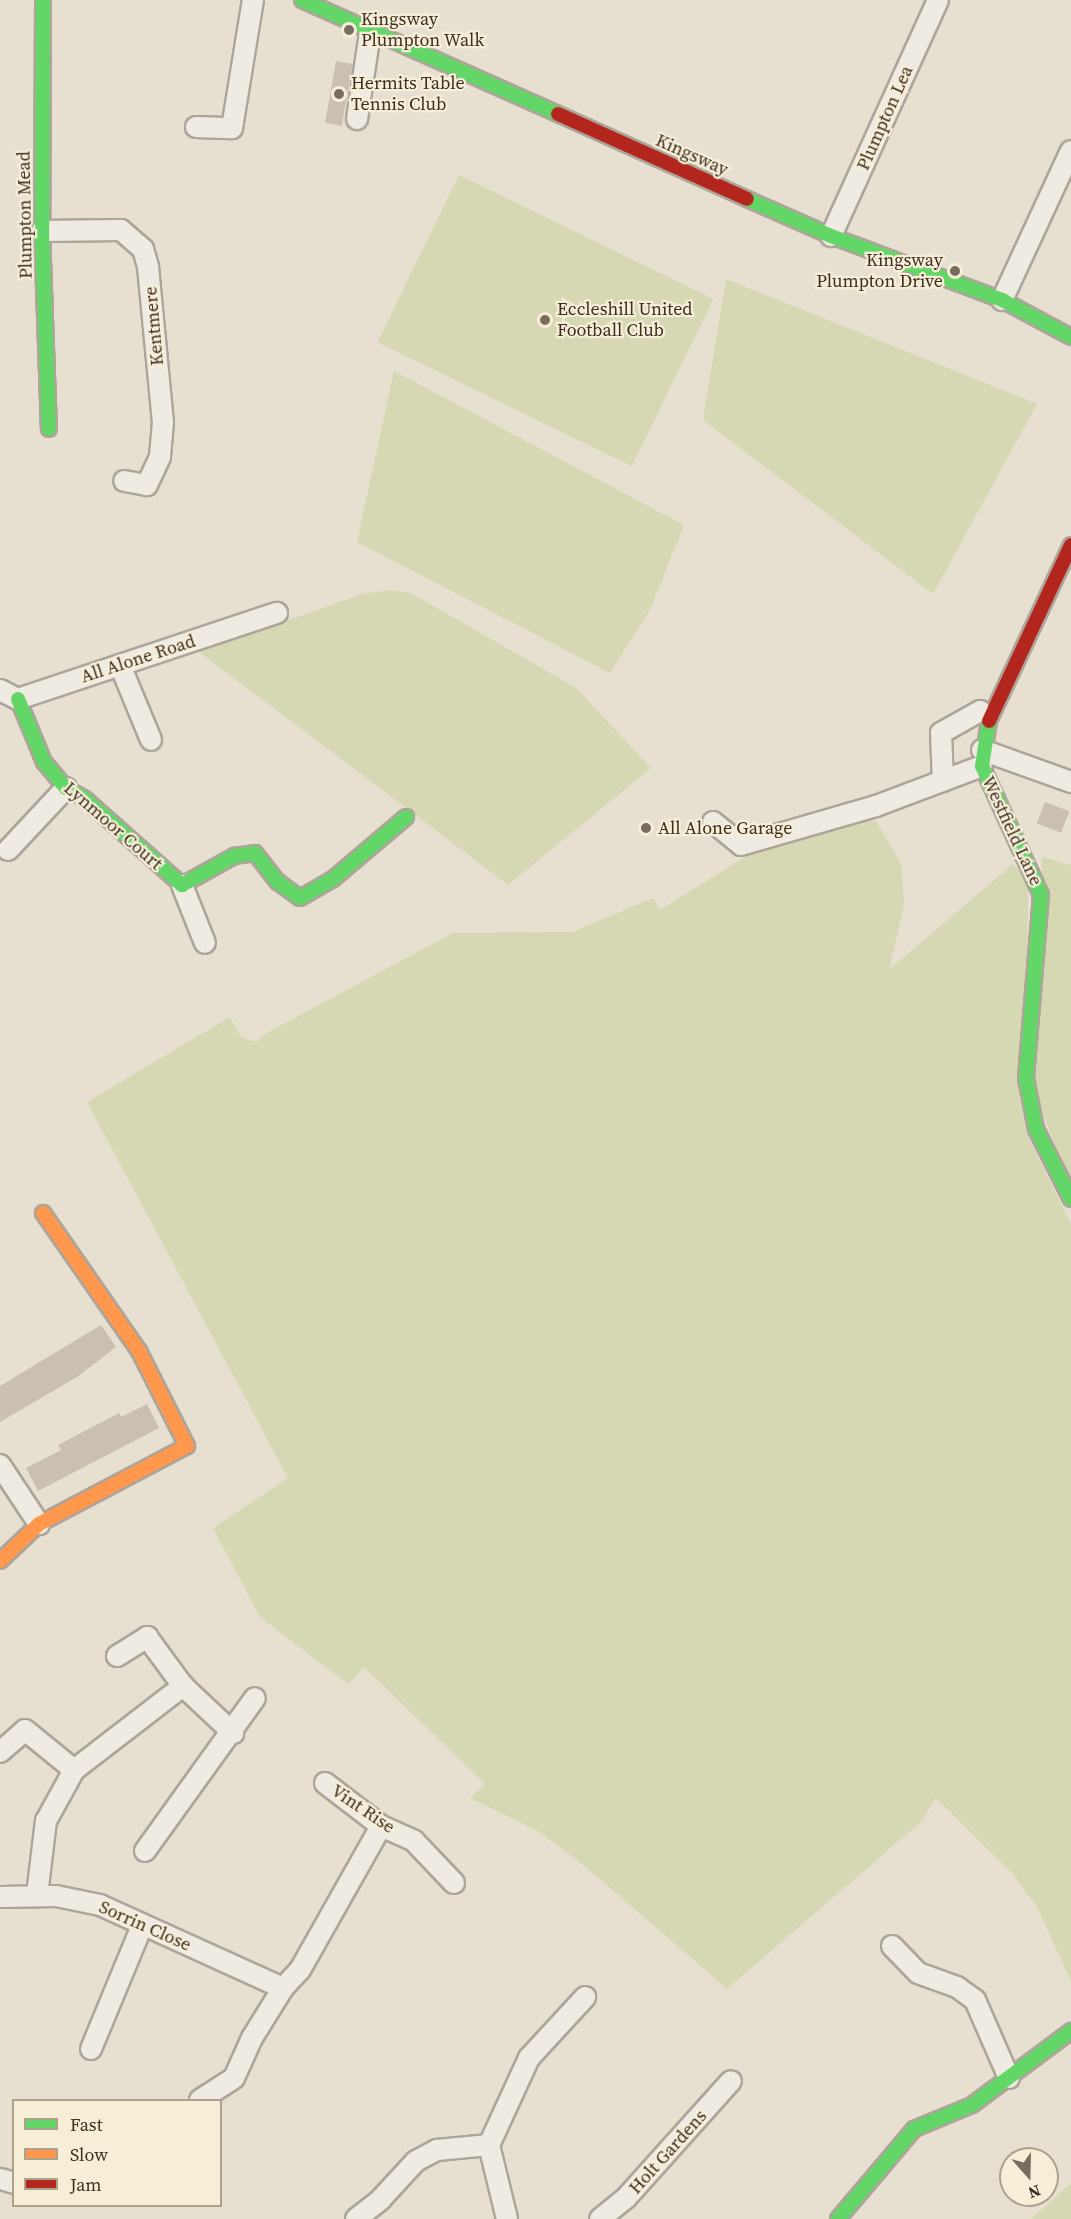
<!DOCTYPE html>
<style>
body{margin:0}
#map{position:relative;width:1071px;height:2219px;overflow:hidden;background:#e7e0d1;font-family:"Source Serif 4",serif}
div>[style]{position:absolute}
.green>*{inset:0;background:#d6d7b3;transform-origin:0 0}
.building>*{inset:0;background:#cbbfb2;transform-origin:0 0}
.roads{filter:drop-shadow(2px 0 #ada599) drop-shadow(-2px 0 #ada599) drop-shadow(0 2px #ada599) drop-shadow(0 -2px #ada599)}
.street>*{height:20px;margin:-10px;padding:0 10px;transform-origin:10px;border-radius:10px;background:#efebe3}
.fast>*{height:14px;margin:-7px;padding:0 7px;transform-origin:7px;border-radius:7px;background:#63d668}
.slow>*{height:14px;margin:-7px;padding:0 7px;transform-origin:7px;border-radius:7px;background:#ff974d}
.jam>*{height:14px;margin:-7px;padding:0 7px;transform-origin:7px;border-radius:7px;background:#b3261e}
.dots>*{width:16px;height:16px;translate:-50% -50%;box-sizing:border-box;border:3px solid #f7eed8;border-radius:50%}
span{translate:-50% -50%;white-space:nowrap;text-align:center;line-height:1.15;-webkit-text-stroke:4.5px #f7eed8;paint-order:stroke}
.poi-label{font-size:18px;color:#3d2e20}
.left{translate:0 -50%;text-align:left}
.right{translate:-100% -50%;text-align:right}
.street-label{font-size:18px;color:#3d2e20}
.legend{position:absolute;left:12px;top:2099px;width:210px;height:108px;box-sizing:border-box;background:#f7eed8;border:2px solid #ada18e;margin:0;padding:8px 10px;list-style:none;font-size:18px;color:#3d2e20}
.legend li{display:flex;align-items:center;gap:12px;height:30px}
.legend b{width:30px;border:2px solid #ada18e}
.north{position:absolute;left:999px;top:2147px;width:60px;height:60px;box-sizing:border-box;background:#f7eed8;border:2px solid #ada18e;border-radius:50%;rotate:160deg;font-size:16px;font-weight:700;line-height:24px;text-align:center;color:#3d2e20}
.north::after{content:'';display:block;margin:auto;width:21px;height:27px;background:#786c5e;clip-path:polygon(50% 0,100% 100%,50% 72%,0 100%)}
</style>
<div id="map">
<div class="green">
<div style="left:459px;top:175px;width:283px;height:186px;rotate:26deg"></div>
<div style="clip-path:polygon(726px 279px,1037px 404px,933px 594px,703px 420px)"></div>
<div style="clip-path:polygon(394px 371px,684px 525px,651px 608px,610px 673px,357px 542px)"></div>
<div style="clip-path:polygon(389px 590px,411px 593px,576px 688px,651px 768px,508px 885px,198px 651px,363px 594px)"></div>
<div style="clip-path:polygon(876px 821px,901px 864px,904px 904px,889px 970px,1013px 864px,1028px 881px,1026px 1132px,1071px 1224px,1071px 1981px,1037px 1907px,1013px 1874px,936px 1798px,922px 1821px,727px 1989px,586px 1867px,538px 1831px,470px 1798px,485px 1784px,364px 1667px,348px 1684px,260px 1617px,213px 1528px,288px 1478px,87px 1102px,230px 1017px,241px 1037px,257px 1042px,263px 1035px,453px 933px,572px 932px,653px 898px,660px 910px,753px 852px,845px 822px)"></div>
<div style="clip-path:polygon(1042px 857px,1071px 865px,1071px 1182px,1035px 1096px)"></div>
<div style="clip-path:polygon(1071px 2183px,1071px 2219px,1031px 2219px)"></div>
</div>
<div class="building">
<div style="left:336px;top:61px;width:17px;height:63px;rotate:10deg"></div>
<div style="left:1045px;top:802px;width:26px;height:23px;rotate:21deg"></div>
<div style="clip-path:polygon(101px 1325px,116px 1347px,77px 1377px,0 1422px,0 1386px)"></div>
<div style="clip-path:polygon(147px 1404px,159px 1428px,38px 1491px,26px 1468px,61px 1450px,58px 1445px,119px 1413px,121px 1417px)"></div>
</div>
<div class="roads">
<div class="street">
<div style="left:357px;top:119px;width:87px;rotate:-81.4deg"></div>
<div style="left:196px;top:127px;width:36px;rotate:2deg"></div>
<div style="left:232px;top:128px;width:130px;rotate:-80.7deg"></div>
<div style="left:42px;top:231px;width:79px;rotate:-0.7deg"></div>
<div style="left:121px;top:230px;width:29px;rotate:41deg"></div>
<div style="left:143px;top:249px;width:19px;rotate:74deg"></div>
<div style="left:148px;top:267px;width:156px;rotate:84.5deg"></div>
<div style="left:163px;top:422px;width:35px;rotate:95deg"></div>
<div style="left:160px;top:457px;width:31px;rotate:115deg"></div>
<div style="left:147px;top:485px;width:23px;rotate:-170deg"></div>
<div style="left:831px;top:236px;width:259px;rotate:-65.6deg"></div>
<div style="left:1002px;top:300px;width:164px;rotate:-65.2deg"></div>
<div style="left:120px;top:665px;width:81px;rotate:67.5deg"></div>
<div style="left:0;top:690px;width:20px;rotate:27deg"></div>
<div style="left:18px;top:699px;width:273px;rotate:-18.4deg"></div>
<div style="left:982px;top:750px;width:95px;rotate:19.8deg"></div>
<div style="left:943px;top:781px;width:48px;rotate:-92.4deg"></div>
<div style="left:941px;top:733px;width:45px;rotate:-29.4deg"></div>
<div style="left:713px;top:822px;width:36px;rotate:39deg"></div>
<div style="left:741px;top:845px;width:141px;rotate:-16.1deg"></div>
<div style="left:876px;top:806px;width:113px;rotate:-20.7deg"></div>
<div style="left:8px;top:850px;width:85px;rotate:-46.9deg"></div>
<div style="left:182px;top:885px;width:62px;rotate:68.4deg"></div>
<div style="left:0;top:1465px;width:71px;rotate:56.5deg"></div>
<div style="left:117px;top:1656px;width:36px;rotate:-32deg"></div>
<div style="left:147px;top:1637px;width:61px;rotate:53.7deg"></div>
<div style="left:183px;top:1686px;width:69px;rotate:43.2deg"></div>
<div style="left:0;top:1752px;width:33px;rotate:-41deg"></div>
<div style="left:25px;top:1730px;width:63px;rotate:39.2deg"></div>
<div style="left:325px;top:1783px;width:71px;rotate:37.5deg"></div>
<div style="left:381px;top:1826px;width:36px;rotate:24deg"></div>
<div style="left:414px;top:1841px;width:58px;rotate:46.4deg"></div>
<div style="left:145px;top:1851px;width:188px;rotate:-54.3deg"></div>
<div style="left:37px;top:1895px;width:75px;rotate:-83.1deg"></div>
<div style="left:46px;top:1821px;width:58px;rotate:-61.2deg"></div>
<div style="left:74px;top:1770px;width:138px;rotate:-37.6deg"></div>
<div style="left:0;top:1897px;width:56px;rotate:-1deg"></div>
<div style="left:56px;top:1896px;width:45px;rotate:11.6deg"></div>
<div style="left:100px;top:1905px;width:201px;rotate:24.4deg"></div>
<div style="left:892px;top:1946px;width:37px;rotate:46deg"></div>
<div style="left:918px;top:1973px;width:41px;rotate:19.7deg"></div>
<div style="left:957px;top:1987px;width:22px;rotate:36deg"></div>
<div style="left:975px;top:2000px;width:85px;rotate:66.4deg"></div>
<div style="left:91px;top:2049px;width:133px;rotate:-67.5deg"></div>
<div style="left:200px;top:2100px;width:40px;rotate:-32.9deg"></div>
<div style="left:234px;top:2078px;width:44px;rotate:-65.8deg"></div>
<div style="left:252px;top:2038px;width:59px;rotate:-58.2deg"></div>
<div style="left:283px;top:1988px;width:25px;rotate:-47deg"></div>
<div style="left:300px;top:1970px;width:165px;rotate:-60.6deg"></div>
<div style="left:489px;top:2145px;width:76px;rotate:76.3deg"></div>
<div style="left:1px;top:2179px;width:14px;rotate:17deg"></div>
<div style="left:356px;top:2219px;width:31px;rotate:-38deg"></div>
<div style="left:380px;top:2200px;width:53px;rotate:-47.3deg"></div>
<div style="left:416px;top:2161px;width:24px;rotate:-28deg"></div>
<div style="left:437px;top:2150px;width:52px;rotate:-5.5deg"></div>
<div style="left:489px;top:2145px;width:96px;rotate:-65.3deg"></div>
<div style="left:529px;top:2058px;width:83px;rotate:-47.4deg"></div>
<div style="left:600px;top:2219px;width:33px;rotate:-39deg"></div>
<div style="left:626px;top:2198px;width:157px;rotate:-48.1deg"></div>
</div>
<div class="fast">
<div style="left:43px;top:0;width:231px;rotate:90.2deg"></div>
<div style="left:42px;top:231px;width:198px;rotate:88deg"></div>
<div style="left:302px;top:0;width:280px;rotate:24deg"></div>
<div style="left:747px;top:199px;width:92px;rotate:23.8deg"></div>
<div style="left:831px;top:236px;width:183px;rotate:20.5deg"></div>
<div style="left:1002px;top:300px;width:78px;rotate:28.2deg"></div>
<div style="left:18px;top:699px;width:68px;rotate:67.6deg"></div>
<div style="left:44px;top:762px;width:34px;rotate:50deg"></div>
<div style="left:66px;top:788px;width:22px;rotate:30deg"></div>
<div style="left:85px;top:799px;width:130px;rotate:41.6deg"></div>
<div style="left:182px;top:885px;width:60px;rotate:-29.1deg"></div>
<div style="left:234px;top:856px;width:21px;rotate:-8deg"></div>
<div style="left:255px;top:853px;width:37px;rotate:52deg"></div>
<div style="left:278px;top:882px;width:27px;rotate:36deg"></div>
<div style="left:300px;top:898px;width:38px;rotate:-30deg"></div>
<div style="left:333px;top:879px;width:96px;rotate:-40.3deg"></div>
<div style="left:989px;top:721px;width:46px;rotate:98.8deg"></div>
<div style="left:982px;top:766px;width:142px;rotate:65.4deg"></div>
<div style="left:1041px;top:895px;width:184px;rotate:94.7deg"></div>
<div style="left:1026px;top:1078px;width:52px;rotate:78.9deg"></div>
<div style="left:1036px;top:1129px;width:78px;rotate:63.4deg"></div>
<div style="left:838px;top:2219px;width:118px;rotate:-49.8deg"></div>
<div style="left:914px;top:2129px;width:63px;rotate:-22.5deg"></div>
<div style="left:972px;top:2105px;width:124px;rotate:-36.8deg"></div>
</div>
<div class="slow">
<div style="left:0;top:1561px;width:54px;rotate:-43.5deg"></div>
<div style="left:39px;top:1524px;width:167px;rotate:-27.8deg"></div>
<div style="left:187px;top:1446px;width:106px;rotate:-116.8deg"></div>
<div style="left:139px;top:1351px;width:168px;rotate:-124.8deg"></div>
</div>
<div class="jam">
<div style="left:558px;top:114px;width:207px;rotate:24.2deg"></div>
<div style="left:989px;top:721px;width:194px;rotate:-65deg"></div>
</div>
</div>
<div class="dots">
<div style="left:349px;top:30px;background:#786c5e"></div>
<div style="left:339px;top:94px;background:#786c5e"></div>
<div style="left:955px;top:271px;background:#786c5e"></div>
<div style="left:545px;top:320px;background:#786c5e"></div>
<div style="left:646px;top:828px;background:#786c5e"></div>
</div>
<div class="poi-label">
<span class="left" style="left:361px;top:30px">Kingsway<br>Plumpton Walk</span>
<span class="left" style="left:351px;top:94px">Hermits Table<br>Tennis Club</span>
<span class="right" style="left:943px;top:271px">Kingsway<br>Plumpton Drive</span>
<span class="left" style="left:557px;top:320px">Eccleshill United<br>Football Club</span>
<span class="left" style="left:658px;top:828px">All Alone Garage</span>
</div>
<div class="street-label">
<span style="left:885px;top:118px;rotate:-66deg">Plumpton Lea</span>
<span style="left:692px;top:155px;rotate:24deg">Kingsway</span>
<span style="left:25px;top:215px;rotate:-91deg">Plumpton Mead</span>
<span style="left:154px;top:326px;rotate:-95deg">Kentmere</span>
<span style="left:138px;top:659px;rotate:-18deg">All Alone Road</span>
<span style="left:113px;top:826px;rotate:41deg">Lynmoor Court</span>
<span style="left:1012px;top:831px;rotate:65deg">Westfield Lane</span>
<span style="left:363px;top:1809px;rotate:34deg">Vint Rise</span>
<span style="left:145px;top:1926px;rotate:24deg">Sorrin Close</span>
<span style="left:668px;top:2152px;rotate:-48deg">Holt Gardens</span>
</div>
<ul class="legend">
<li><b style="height:8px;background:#63d668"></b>Fast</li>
<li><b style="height:8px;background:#ff974d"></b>Slow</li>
<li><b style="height:8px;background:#b3261e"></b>Jam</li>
</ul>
<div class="north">N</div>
</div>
